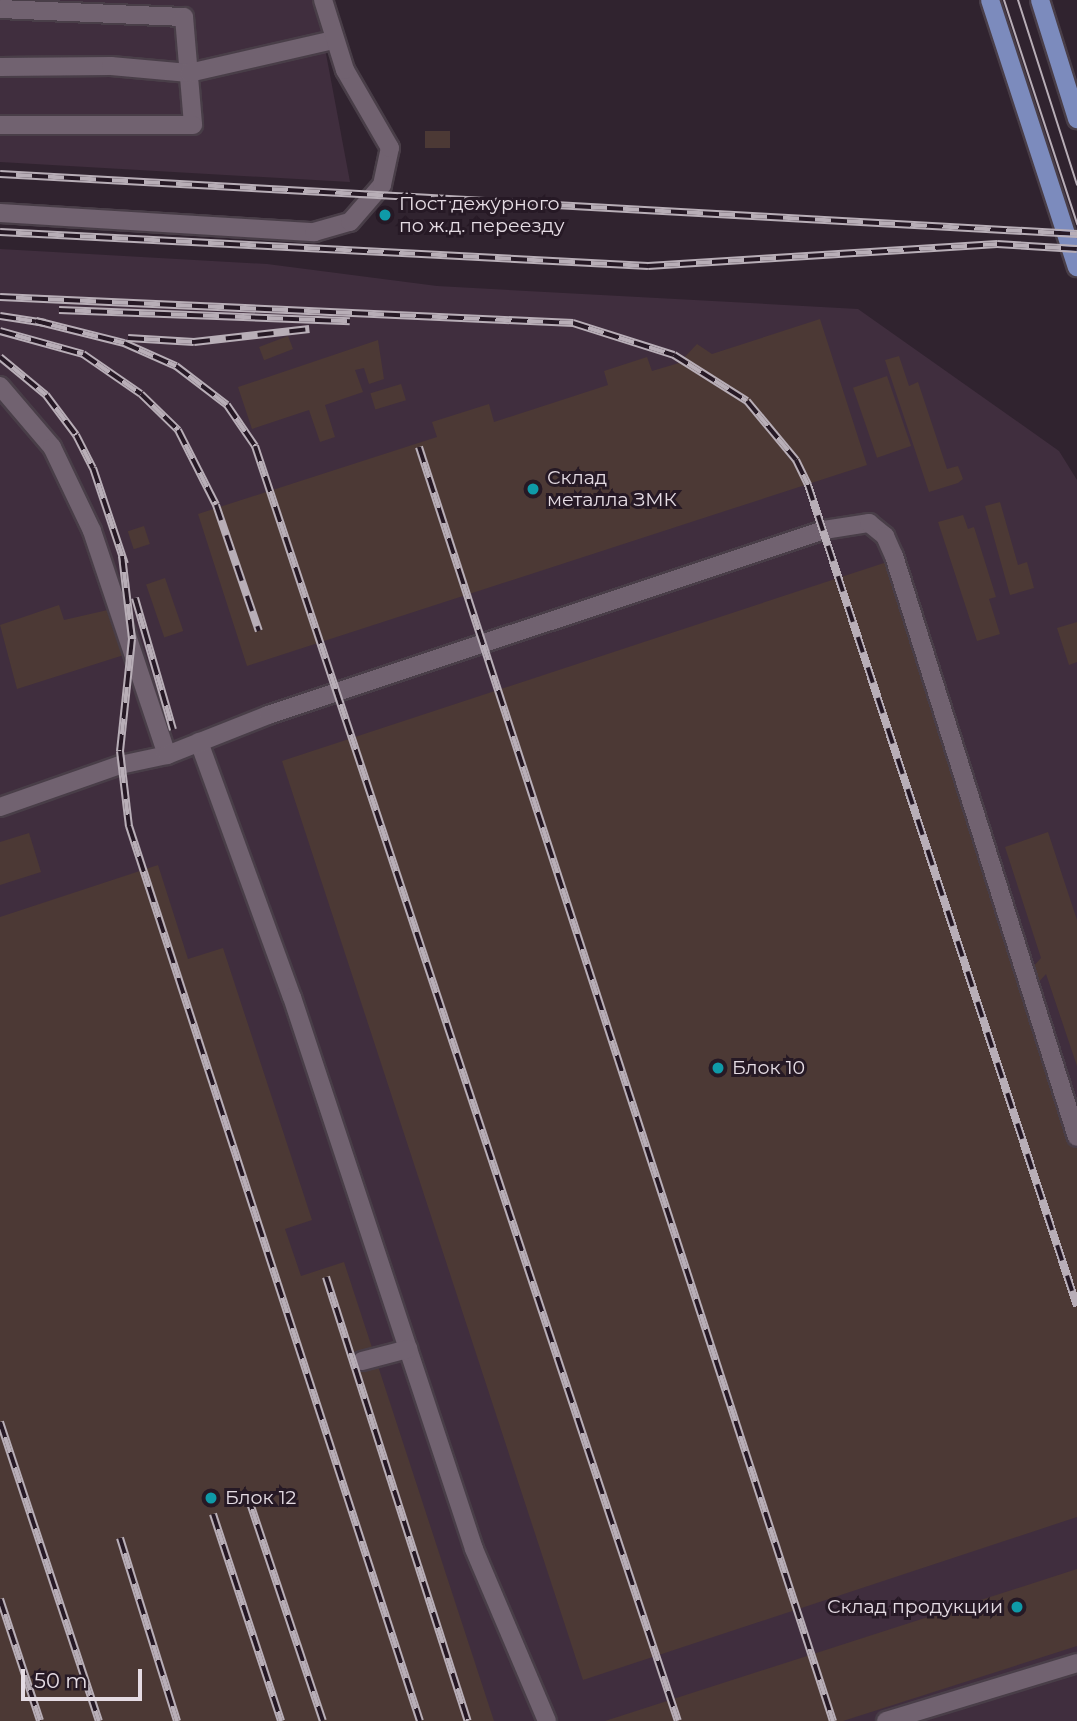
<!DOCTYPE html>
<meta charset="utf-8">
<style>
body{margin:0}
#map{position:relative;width:1077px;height:1721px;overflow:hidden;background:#30232f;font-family:Montserrat,sans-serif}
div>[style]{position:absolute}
.built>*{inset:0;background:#402e3e}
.building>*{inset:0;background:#4c3935;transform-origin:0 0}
.roads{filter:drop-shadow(2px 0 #493e48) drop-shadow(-2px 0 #493e48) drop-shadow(0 2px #493e48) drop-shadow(0 -2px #493e48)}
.minor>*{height:18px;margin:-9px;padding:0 9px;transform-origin:9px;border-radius:9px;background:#716270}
.major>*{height:18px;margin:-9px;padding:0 9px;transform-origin:9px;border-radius:9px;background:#7c8bbd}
.tram>*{height:2px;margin:-1px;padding:0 1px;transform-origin:1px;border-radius:1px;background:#b8aeb7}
.rail>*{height:8px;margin-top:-4px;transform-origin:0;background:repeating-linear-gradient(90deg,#261925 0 16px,#b8aeb7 0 32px);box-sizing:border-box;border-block:2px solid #b8aeb7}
.dots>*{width:19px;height:19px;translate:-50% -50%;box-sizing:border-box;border:4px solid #261925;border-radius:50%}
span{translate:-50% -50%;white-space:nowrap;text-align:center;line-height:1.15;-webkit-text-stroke:6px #261925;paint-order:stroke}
.poi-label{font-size:19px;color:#e5dce4}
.left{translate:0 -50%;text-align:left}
.right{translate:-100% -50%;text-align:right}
.scale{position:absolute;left:21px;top:1669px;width:121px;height:32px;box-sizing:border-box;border:4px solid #e5dce4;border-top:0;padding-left:9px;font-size:21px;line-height:24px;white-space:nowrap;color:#e5dce4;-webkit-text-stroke:5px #261925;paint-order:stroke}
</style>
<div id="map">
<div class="built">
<div style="clip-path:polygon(0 0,316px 0,350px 182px,0 162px)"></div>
<div style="clip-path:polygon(0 249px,267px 264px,437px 286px,858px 309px,1059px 451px,1077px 480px,1077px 1721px,0 1721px)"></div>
</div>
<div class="building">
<div style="left:425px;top:131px;width:25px;height:17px"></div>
<div style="left:381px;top:208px;width:11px;height:12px;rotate:10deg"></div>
<div style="clip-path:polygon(820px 319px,867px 465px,247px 666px,198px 514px,437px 437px,432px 422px,489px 404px,494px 422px,608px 385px,604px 371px,647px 357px,652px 371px,679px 363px,697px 344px,712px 354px)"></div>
<div style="left:288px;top:336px;width:14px;height:31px;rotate:69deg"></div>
<div style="clip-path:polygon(378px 340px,384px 379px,369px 384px,364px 368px,355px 370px,363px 392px,325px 405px,335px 437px,320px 442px,309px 410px,252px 429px,238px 387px)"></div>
<div style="clip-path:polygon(899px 356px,909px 386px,918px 382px,947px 469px,958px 466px,963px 479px,958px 483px,929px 492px,885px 360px)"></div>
<div style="left:887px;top:376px;width:74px;height:36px;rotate:71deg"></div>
<div style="left:401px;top:384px;width:17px;height:32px;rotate:73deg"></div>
<div style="clip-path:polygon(1000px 502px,1018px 565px,1027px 562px,1034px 588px,1010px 595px,985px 506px)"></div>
<div style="clip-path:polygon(963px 515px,968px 529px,974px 527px,996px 597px,989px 599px,1000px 634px,977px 641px,938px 522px)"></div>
<div style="left:144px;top:526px;width:19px;height:17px;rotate:72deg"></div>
<div style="clip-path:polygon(887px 562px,1023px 978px,1041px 958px,1005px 847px,1048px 832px,1077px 920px,1077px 1066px,1046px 974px,1028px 994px,1077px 1142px,1077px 1517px,583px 1680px,282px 761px)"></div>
<div style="left:165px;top:578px;width:56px;height:20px;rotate:71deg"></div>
<div style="clip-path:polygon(59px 605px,64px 620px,112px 609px,127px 654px,17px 689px,0 625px)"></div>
<div style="clip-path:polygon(1077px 622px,1077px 662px,1069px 665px,1057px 628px)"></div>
<div style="clip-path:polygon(29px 833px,41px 872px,0 885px,0 842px)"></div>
<div style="clip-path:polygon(158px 865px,188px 959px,223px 948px,312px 1220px,285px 1229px,301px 1276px,344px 1262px,494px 1721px,0 1721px,0 917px)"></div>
<div style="clip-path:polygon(1077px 1569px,1077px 1646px,843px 1721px,605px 1721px)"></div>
</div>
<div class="roads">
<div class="minor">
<div style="left:0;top:9px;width:184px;rotate:2.5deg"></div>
<div style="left:184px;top:17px;width:108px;rotate:85.2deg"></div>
<div style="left:193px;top:125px;width:193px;rotate:180deg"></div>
<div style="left:0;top:67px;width:111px;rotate:-0.5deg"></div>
<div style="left:111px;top:66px;width:78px;rotate:5.1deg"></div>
<div style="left:189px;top:73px;width:148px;rotate:-12.9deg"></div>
<div style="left:0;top:213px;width:315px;rotate:3.5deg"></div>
<div style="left:314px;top:232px;width:37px;rotate:-16deg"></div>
<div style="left:350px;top:222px;width:49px;rotate:-49.1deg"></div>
<div style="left:382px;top:185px;width:38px;rotate:-78deg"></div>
<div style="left:390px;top:148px;width:90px;rotate:-120deg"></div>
<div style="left:345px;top:70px;width:73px;rotate:-107.4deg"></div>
<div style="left:0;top:386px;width:80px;rotate:49.6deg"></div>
<div style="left:52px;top:447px;width:93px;rotate:64.5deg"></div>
<div style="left:92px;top:531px;width:236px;rotate:71.5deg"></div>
<div style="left:199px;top:742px;width:271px;rotate:70deg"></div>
<div style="left:292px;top:997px;width:581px;rotate:71.75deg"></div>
<div style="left:474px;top:1549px;width:187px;rotate:67deg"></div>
<div style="left:0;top:807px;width:127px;rotate:-19.3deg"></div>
<div style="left:120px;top:765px;width:48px;rotate:-12deg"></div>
<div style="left:167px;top:755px;width:109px;rotate:-21.6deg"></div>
<div style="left:268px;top:715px;width:586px;rotate:-18.4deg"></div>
<div style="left:824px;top:530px;width:46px;rotate:-8.8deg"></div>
<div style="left:869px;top:523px;width:21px;rotate:39deg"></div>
<div style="left:885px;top:536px;width:22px;rotate:66deg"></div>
<div style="left:894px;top:556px;width:609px;rotate:72.52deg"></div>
<div style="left:362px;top:1361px;width:48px;rotate:-14.6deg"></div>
<div style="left:886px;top:1721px;width:200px;rotate:-16.9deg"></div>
</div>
<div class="major">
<div style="left:990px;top:0;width:281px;rotate:72deg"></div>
<div style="left:1040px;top:0;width:125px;rotate:72.7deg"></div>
</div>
</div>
<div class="tram">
<div style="left:1004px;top:0;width:236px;rotate:71.9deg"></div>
<div style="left:1018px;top:0;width:194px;rotate:72.3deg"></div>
</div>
<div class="rail">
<div style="left:0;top:174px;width:1079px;rotate:3.19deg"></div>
<div style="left:0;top:232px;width:649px;rotate:3deg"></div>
<div style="left:648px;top:266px;width:350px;rotate:-3.6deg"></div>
<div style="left:997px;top:244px;width:80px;rotate:3.6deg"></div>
<div style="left:0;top:297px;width:574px;rotate:2.6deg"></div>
<div style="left:573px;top:323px;width:106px;rotate:17.6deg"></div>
<div style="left:674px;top:355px;width:86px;rotate:32.2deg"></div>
<div style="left:747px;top:401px;width:77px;rotate:50.3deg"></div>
<div style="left:796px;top:460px;width:28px;rotate:64deg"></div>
<div style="left:808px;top:485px;width:864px;rotate:71.86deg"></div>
<div style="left:59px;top:310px;width:291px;rotate:2.2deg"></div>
<div style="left:0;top:316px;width:46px;rotate:8.8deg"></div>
<div style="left:36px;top:321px;width:91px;rotate:14deg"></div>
<div style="left:124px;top:343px;width:57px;rotate:23.9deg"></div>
<div style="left:176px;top:366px;width:64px;rotate:37.4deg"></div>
<div style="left:227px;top:405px;width:50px;rotate:55.7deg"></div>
<div style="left:255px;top:446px;width:1343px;rotate:71.65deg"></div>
<div style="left:0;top:331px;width:86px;rotate:15.5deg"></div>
<div style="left:83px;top:354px;width:70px;rotate:34.6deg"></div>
<div style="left:141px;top:394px;width:52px;rotate:44.2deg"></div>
<div style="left:178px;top:430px;width:84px;rotate:63.1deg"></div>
<div style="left:216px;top:505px;width:133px;rotate:71.2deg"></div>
<div style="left:128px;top:338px;width:66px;rotate:3.5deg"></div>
<div style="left:194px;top:342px;width:116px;rotate:-6.4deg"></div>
<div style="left:0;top:357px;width:60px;rotate:39.6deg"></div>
<div style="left:46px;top:395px;width:50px;rotate:53.1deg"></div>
<div style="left:76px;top:435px;width:37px;rotate:63deg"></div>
<div style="left:93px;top:468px;width:101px;rotate:71.6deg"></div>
<div style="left:419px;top:447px;width:1340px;rotate:72deg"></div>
<div style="left:122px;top:556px;width:84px;rotate:83.1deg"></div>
<div style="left:132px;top:639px;width:113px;rotate:96.1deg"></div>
<div style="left:120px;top:751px;width:76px;rotate:83.2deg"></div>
<div style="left:129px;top:826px;width:941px;rotate:71.99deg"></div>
<div style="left:135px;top:598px;width:137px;rotate:73.9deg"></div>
<div style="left:326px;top:1277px;width:466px;rotate:72.3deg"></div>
<div style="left:0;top:1422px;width:315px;rotate:71.7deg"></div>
<div style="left:247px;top:1494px;width:239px;rotate:71.5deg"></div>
<div style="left:213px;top:1514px;width:218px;rotate:71.8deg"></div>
<div style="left:120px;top:1538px;width:192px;rotate:72.7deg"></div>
<div style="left:0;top:1599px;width:128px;rotate:71.8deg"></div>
</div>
<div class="dots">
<div style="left:385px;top:215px;background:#0f9aa8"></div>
<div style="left:533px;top:489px;background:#0f9aa8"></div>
<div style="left:718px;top:1068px;background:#0f9aa8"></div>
<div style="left:211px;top:1498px;background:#0f9aa8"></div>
<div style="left:1017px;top:1607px;background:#0f9aa8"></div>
</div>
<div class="poi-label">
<span class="left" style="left:399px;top:215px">Пост дежурного<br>по ж.д. переезду</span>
<span class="left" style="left:547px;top:489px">Склад<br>металла ЗМК</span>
<span class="left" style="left:732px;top:1068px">Блок 10</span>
<span class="left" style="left:225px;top:1498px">Блок 12</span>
<span class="right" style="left:1003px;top:1607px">Склад продукции</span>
</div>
<div class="scale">50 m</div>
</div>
